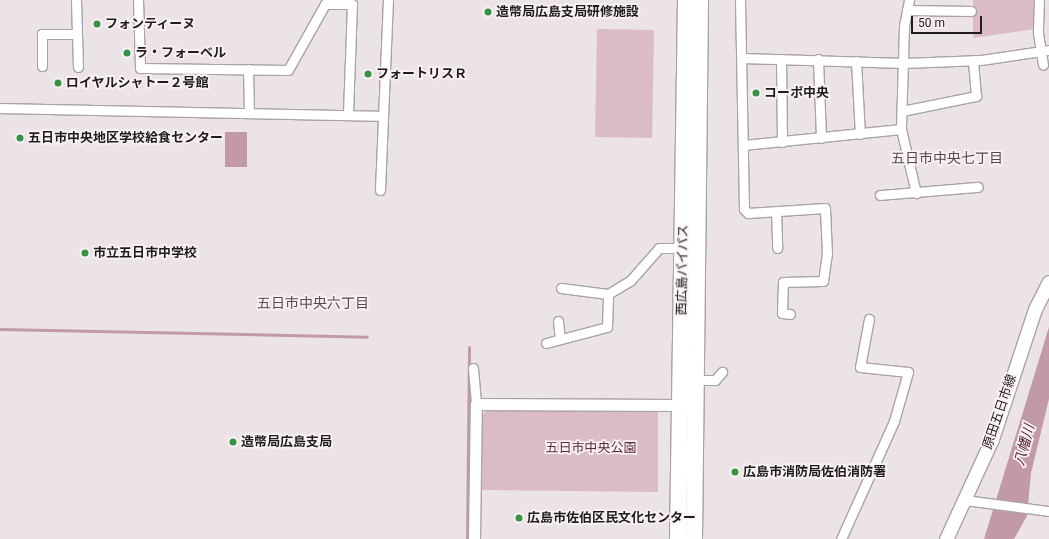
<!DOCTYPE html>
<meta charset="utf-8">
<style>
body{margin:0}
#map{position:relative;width:1049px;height:539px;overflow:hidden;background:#ece3e6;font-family:Roboto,"Noto Sans JP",sans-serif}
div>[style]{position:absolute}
.green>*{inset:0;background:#dbbbc5;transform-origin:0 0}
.water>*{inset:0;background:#c29aa7;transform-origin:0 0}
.stream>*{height:3px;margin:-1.5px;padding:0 1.5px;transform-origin:1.5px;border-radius:1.5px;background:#c29aa7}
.roads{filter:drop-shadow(1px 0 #aaa2a4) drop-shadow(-1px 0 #aaa2a4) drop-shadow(0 1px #aaa2a4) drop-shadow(0 -1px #aaa2a4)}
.minor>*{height:9px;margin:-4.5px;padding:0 4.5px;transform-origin:4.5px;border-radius:4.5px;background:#fff}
.tertiary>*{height:11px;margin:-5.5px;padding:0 5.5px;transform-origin:5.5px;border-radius:5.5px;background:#fff}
.secondary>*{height:13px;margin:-6.5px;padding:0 6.5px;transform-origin:6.5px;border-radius:6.5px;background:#fff}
.motorway>*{height:16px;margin:-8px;padding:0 8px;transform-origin:8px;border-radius:8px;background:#fff}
.dots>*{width:11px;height:11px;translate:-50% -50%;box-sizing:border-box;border:2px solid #f9f1f3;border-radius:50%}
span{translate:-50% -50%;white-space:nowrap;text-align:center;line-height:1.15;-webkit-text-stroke:3.5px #f9f1f3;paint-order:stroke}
.poi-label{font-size:13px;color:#1f1c1c;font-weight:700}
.left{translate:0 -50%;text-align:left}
.street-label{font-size:13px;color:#1f1c1c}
.park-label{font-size:13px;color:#5e293e}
.neighbourhood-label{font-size:14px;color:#534c4e}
.water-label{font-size:14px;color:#5b273c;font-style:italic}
.scale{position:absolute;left:911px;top:16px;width:71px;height:18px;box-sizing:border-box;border:2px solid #1f1c1c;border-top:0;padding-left:5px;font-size:12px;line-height:14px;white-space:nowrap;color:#1f1c1c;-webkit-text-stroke:3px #f9f1f3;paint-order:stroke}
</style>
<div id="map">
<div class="green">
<div style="clip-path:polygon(973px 0,1037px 0,1035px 29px,973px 38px)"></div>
<div style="left:597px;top:29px;width:57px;height:108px;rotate:1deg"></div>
<div style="clip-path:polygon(658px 407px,658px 492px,481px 490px,482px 416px,487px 409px)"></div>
</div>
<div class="water">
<div style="left:225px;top:132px;width:22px;height:35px"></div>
<div style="clip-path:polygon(1049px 327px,1049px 399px,1031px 473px,1027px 516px,1014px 539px,984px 539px)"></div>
</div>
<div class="stream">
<div style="left:0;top:329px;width:367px;rotate:1.2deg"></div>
<div style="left:467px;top:539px;width:192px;rotate:-89.4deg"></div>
</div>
<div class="roads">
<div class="minor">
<div style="left:76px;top:0;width:67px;rotate:88.3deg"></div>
<div style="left:138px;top:0;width:68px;rotate:88.3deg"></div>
<div style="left:140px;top:68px;width:148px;rotate:0.8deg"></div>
<div style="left:288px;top:70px;width:76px;rotate:-60.7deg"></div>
<div style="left:325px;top:4px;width:27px"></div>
<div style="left:352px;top:4px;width:111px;rotate:92.1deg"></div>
<div style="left:740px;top:0;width:209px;rotate:88.9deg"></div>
<div style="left:744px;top:209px;width:6px;rotate:45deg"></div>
<div style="left:748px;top:213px;width:77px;rotate:-3.7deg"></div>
<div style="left:825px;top:208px;width:45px;rotate:87.5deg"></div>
<div style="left:827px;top:253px;width:28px;rotate:98deg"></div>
<div style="left:823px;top:281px;width:40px;rotate:178.6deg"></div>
<div style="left:783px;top:282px;width:31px;rotate:92deg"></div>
<div style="left:782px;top:313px;width:8px;rotate:7deg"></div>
<div style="left:909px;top:0;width:26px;rotate:101deg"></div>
<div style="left:904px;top:26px;width:103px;rotate:91.7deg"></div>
<div style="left:901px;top:129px;width:66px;rotate:76.8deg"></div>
<div style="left:1039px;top:0;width:33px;rotate:92deg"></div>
<div style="left:1038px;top:33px;width:32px;rotate:81deg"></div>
<div style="left:907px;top:10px;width:64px;rotate:0.9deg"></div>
<div style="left:742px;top:58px;width:162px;rotate:1.8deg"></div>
<div style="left:904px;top:63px;width:77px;rotate:-2.2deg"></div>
<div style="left:981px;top:60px;width:69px;rotate:-8.4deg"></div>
<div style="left:781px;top:59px;width:83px;rotate:89.3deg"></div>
<div style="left:818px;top:59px;width:79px;rotate:87.8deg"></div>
<div style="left:856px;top:61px;width:73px;rotate:86.9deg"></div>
<div style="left:42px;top:66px;width:32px;rotate:-90deg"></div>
<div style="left:42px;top:34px;width:35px"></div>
<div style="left:248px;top:69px;width:44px;rotate:88.7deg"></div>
<div style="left:0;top:108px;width:383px;rotate:1.2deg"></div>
<div style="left:902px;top:111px;width:76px;rotate:-11.5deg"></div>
<div style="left:976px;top:96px;width:36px;rotate:-95deg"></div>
<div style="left:743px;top:145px;width:159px;rotate:-5.8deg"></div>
<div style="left:380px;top:190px;width:190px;rotate:-87.6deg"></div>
<div style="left:880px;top:195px;width:98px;rotate:-4.7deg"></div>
<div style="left:776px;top:211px;width:37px;rotate:88deg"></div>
<div style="left:561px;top:288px;width:47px;rotate:7.3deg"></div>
<div style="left:558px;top:321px;width:18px;rotate:84deg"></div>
<div style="left:546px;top:343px;width:63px;rotate:-14.7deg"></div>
<div style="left:607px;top:327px;width:33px;rotate:-88deg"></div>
<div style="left:608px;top:294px;width:26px;rotate:-31deg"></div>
<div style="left:630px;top:281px;width:44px;rotate:-48.7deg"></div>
<div style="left:659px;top:248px;width:18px"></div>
<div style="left:473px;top:368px;width:36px;rotate:85deg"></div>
<div style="left:703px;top:380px;width:12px"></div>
<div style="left:715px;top:380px;width:11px;rotate:-49deg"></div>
<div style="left:965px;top:500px;width:85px;rotate:7.5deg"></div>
<div style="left:841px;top:539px;width:129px;rotate:-65.8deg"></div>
<div style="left:894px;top:421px;width:51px;rotate:-74.1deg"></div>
<div style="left:908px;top:372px;width:48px;rotate:-174.1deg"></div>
<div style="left:860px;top:367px;width:49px;rotate:-79.4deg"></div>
</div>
<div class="tertiary">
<div style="left:474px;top:539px;width:135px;rotate:-89.2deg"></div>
<div style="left:476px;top:404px;width:199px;rotate:0.3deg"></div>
</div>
<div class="secondary">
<div style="left:946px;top:539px;width:110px;rotate:-65.3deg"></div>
<div style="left:992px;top:439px;width:137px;rotate:-71.7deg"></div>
<div style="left:1035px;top:309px;width:30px;rotate:-63deg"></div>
</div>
<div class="motorway">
<div style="left:678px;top:539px;width:539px;rotate:-89.15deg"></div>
<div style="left:694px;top:539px;width:539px;rotate:-89.36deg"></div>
</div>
</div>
<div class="dots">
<div style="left:488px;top:12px;background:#359346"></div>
<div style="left:97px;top:24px;background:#359346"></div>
<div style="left:127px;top:53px;background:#359346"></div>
<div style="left:368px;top:74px;background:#359346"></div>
<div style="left:58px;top:83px;background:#359346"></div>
<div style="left:756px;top:93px;background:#359346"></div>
<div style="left:20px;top:138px;background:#359346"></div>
<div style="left:85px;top:253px;background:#359346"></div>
<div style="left:233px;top:442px;background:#359346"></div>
<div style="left:735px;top:472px;background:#359346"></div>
<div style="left:519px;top:518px;background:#359346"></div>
</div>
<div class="poi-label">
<span class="left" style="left:496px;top:12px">造幣局広島支局研修施設</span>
<span class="left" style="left:105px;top:24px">フォンティーヌ</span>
<span class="left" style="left:135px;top:53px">ラ・フォーベル</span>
<span class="left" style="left:376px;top:74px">フォートリスＲ</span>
<span class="left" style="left:66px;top:83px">ロイヤルシャトー２号館</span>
<span class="left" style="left:764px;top:93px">コーポ中央</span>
<span class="left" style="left:28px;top:138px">五日市中央地区学校給食センター</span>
<span class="left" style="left:93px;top:253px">市立五日市中学校</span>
<span class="left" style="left:241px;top:442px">造幣局広島支局</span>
<span class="left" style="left:743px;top:472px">広島市消防局佐伯消防署</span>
<span class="left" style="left:527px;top:518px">広島市佐伯区民文化センター</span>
</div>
<div class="street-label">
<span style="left:683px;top:270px;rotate:-89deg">西広島バイパス</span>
<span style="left:1000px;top:412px;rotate:-71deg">原田五日市線</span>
</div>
<div class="park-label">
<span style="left:591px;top:448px">五日市中央公園</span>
</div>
<div class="neighbourhood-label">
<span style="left:947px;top:158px">五日市中央七丁目</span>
<span style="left:313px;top:303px">五日市中央六丁目</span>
</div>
<div class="water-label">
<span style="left:1024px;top:445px;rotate:-75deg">八幡川</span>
</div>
<div class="scale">50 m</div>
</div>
